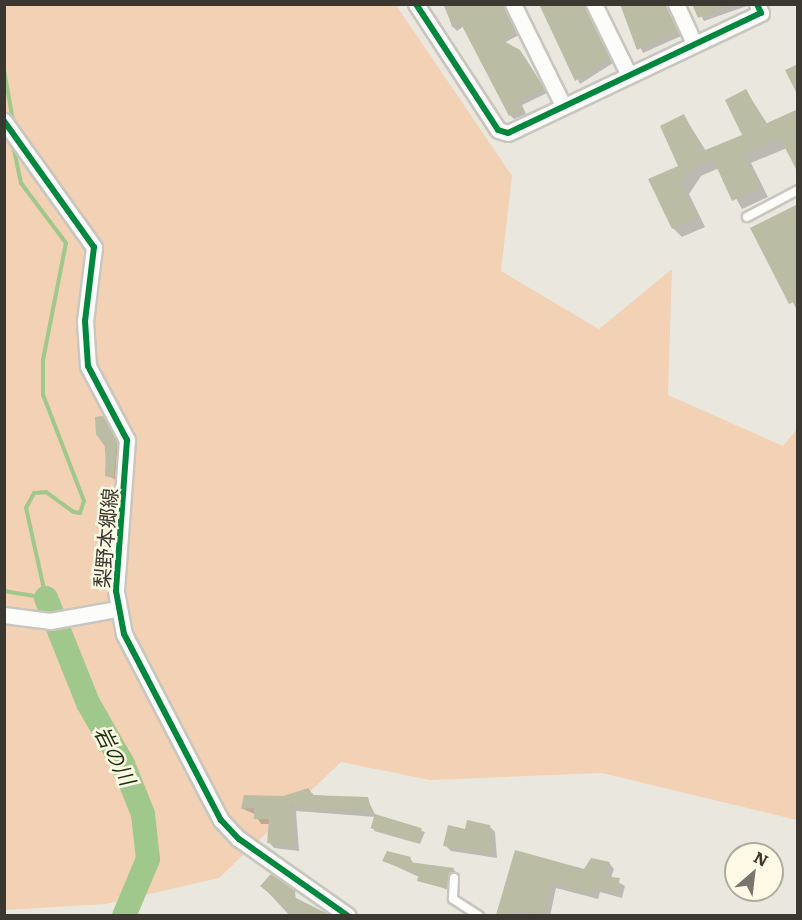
<!DOCTYPE html>
<meta charset="utf-8">
<style>
body{margin:0}
#map{position:relative;width:802px;height:920px;overflow:hidden;background:#eae8de;font-family:Literata,"Noto Sans JP",serif}
div>[style]{position:absolute}
.green>*{inset:0;background:#f2d1b5}
.shadow>*{inset:0;background:#0003}
.stream>*{height:4px;margin:-2px;padding:0 2px;transform-origin:2px;border-radius:2px;background:#a0c88c}
.river>*{height:24px;margin:-12px;padding:0 12px;transform-origin:12px;border-radius:12px;background:#a0c88c}
.building>*{inset:0;background:#babca4;transform-origin:0 0}
.roads{filter:drop-shadow(2px 0 #c8c6be) drop-shadow(-2px 0 #c8c6be) drop-shadow(0 2px #c8c6be) drop-shadow(0 -2px #c8c6be)}
.service>*{height:8px;margin:-4px;padding:0 4px;transform-origin:4px;border-radius:4px;background:#fcfcfa}
.minor>*{height:15px;margin:-7.5px;padding:0 7.5px;transform-origin:7.5px;border-radius:7.5px;background:#fcfcfa}
.cycleway>*{height:6px;margin:-3px;padding:0 3px;transform-origin:3px;border-radius:3px;background:#00873e}
span{translate:-50% -50%;white-space:nowrap;text-align:center;line-height:1.15;-webkit-text-stroke:5px #fefae5;paint-order:stroke}
.street-label{font-size:20px;color:#3a3831}
.water-label{font-size:21px;color:#1c3312;font-style:italic}
.frame{position:absolute;inset:0;border:6px solid #3a3831;pointer-events:none}
.north{position:absolute;left:724px;top:842px;width:60px;height:60px;box-sizing:border-box;background:#fefae5;border:2px solid #b0ac9d;border-radius:50%;rotate:28deg;font-size:16px;font-weight:700;line-height:24px;text-align:center;color:#3a3831}
.north::after{content:'';display:block;margin:auto;width:21px;height:27px;background:#78766e;clip-path:polygon(50% 0,100% 100%,50% 72%,0 100%)}
</style>
<div id="map">
<div class="green">
<div style="clip-path:polygon(5px 5px,396px 5px,512px 176px,501px 271px,599px 329px,672px 269px,668px 395px,783px 446px,797px 429px,797px 820px,602px 773px,430px 780px,341px 762px,219px 878px,106px 904px,5px 910px)"></div>
</div>
<div class="shadow">
<div style="clip-path:polygon(443px 4px,504px 4px,519px 35px,504px 43px,524px 56px,547px 93px,522px 105px,526px 114px,514px 119px,510px 115px,464px 26px,457px 31px,453px 27px)"></div>
<div style="clip-path:polygon(539px 4px,584px 4px,613px 63px,580px 84px)"></div>
<div style="clip-path:polygon(621px 4px,665px 4px,681px 36px,643px 53px)"></div>
<div style="clip-path:polygon(695px 4px,746px 4px,747px 6px,704px 21px)"></div>
<div style="clip-path:polygon(746px 91px,768px 125px,798px 111px,787px 148px,751px 163px,768px 197px,742px 209px,719px 168px,701px 176px,689px 194px,705px 227px,682px 237px,673px 228px,684px 116px,706px 151px,744px 136px)"></div>
<div style="clip-path:polygon(798px 206px,798px 310px,797px 310px,752px 228px)"></div>
<div style="clip-path:polygon(103px 417px,121px 447px,118px 481px,107px 475px)"></div>
<div style="clip-path:polygon(309px 790px,314px 795px,367px 799px,376px 816px,425px 832px,420px 844px,374px 831px,376px 817px,296px 811px,299px 851px,274px 848px,269px 842px,270px 824px,261px 824px,255px 814px,243px 809px,245px 797px,284px 797px)"></div>
<div style="clip-path:polygon(489px 826px,495px 832px,497px 858px,451px 851px,445px 845px)"></div>
<div style="clip-path:polygon(516px 852px,585px 870px,609px 863px,614px 869px,611px 878px,625px 886px,622px 898px,600px 892px,598px 899px,556px 888px,550px 916px,499px 916px)"></div>
<div style="clip-path:polygon(410px 858px,414px 864px,453px 869px,457px 873px,452px 892px,384px 861px)"></div>
<div style="clip-path:polygon(266px 890px,295px 892px,296px 900px,326px 916px,290px 916px)"></div>
</div>
<div class="stream">
<div style="left:4px;top:70px;width:58px;rotate:80deg"></div>
<div style="left:4px;top:591px;width:43px;rotate:9.5deg"></div>
<div style="left:46px;top:598px;width:92px;rotate:-102.5deg"></div>
<div style="left:26px;top:508px;width:17px;rotate:-62deg"></div>
<div style="left:34px;top:493px;width:12px;rotate:-5deg"></div>
<div style="left:46px;top:492px;width:34px;rotate:36deg"></div>
<div style="left:74px;top:512px;width:6px;rotate:9deg"></div>
<div style="left:80px;top:513px;width:13px;rotate:-72deg"></div>
<div style="left:84px;top:501px;width:114px;rotate:-111.1deg"></div>
<div style="left:43px;top:395px;width:35px;rotate:-90deg"></div>
<div style="left:43px;top:360px;width:119px;rotate:-78.9deg"></div>
<div style="left:66px;top:243px;width:75px;rotate:-126.9deg"></div>
<div style="left:21px;top:183px;width:40px;rotate:-102deg"></div>
</div>
<div class="river">
<div style="left:46px;top:598px;width:113px;rotate:68.2deg"></div>
<div style="left:88px;top:703px;width:70px;rotate:60.2deg"></div>
<div style="left:123px;top:764px;width:54px;rotate:68.2deg"></div>
<div style="left:143px;top:814px;width:45px;rotate:83.7deg"></div>
<div style="left:148px;top:859px;width:62px;rotate:112.8deg"></div>
</div>
<div class="building">
<div style="clip-path:polygon(445px 4px,501px 4px,515px 31px,500px 39px,520px 50px,544px 88px,518px 101px,523px 109px,509px 116px,460px 22px,452px 27px)"></div>
<div style="clip-path:polygon(539px 4px,584px 4px,610px 58px,575px 81px)"></div>
<div style="clip-path:polygon(620px 4px,664px 4px,678px 31px,637px 50px)"></div>
<div style="clip-path:polygon(692px 4px,730px 4px,730px 5px,698px 18px)"></div>
<div style="clip-path:polygon(798px 64px,798px 96px,785px 70px)"></div>
<div style="clip-path:polygon(746px 89px,765px 124px,798px 109px,798px 173px,780px 138px,743px 154px,760px 188px,732px 201px,713px 159px,693px 168px,680px 184px,698px 218px,672px 229px,648px 179px,678px 166px,660px 126px,684px 114px,703px 151px,742px 135px,725px 100px)"></div>
<div style="clip-path:polygon(798px 204px,798px 300px,789px 304px,750px 228px)"></div>
<div style="clip-path:polygon(103px 416px,117px 442px,114px 478px,105px 476px,106px 448px,96px 434px,95px 417px)"></div>
<div style="clip-path:polygon(309px 788px,309px 795px,368px 797px,372px 812px,292px 807px,295px 846px,267px 843px,269px 819px,254px 819px,254px 808px,241px 809px,244px 795px,283px 796px)"></div>
<div style="left:375px;top:814px;width:49px;height:15px;rotate:17deg"></div>
<div style="clip-path:polygon(467px 820px,490px 825px,492px 853px,443px 846px,448px 825px,465px 829px)"></div>
<div style="clip-path:polygon(515px 850px,584px 869px,591px 858px,610px 862px,604px 876px,620px 878px,616px 893px,595px 887px,593px 894px,551px 883px,545px 915px,517px 910px,515px 915px,496px 915px)"></div>
<div style="clip-path:polygon(387px 851px,411px 857px,409px 862px,454px 868px,447px 889px,417px 881px,419px 874px,382px 861px)"></div>
<div style="clip-path:polygon(271px 874px,296px 891px,292px 896px,330px 915px,296px 915px,260px 886px)"></div>
</div>
<div class="roads">
<div class="service">
<div style="left:747px;top:217px;width:58px;rotate:-27.9deg"></div>
<div style="left:454px;top:878px;width:21px;rotate:93deg"></div>
<div style="left:453px;top:899px;width:31px;rotate:33deg"></div>
</div>
<div class="minor">
<div style="left:416px;top:4px;width:150px;rotate:56.9deg"></div>
<div style="left:498px;top:130px;width:10px;rotate:17deg"></div>
<div style="left:508px;top:133px;width:280px;rotate:-25.4deg"></div>
<div style="left:761px;top:13px;width:10px;rotate:-114deg"></div>
<div style="left:513px;top:4px;width:113px;rotate:63.7deg"></div>
<div style="left:594px;top:4px;width:77px;rotate:63.8deg"></div>
<div style="left:676px;top:4px;width:43px;rotate:65.2deg"></div>
<div style="left:4px;top:121px;width:155px;rotate:54.5deg"></div>
<div style="left:94px;top:247px;width:75px;rotate:96.9deg"></div>
<div style="left:85px;top:321px;width:45px;rotate:86.2deg"></div>
<div style="left:88px;top:366px;width:84px;rotate:62.2deg"></div>
<div style="left:127px;top:440px;width:151px;rotate:94.2deg"></div>
<div style="left:116px;top:591px;width:44px;rotate:79.5deg"></div>
<div style="left:124px;top:634px;width:210px;rotate:62.5deg"></div>
<div style="left:221px;top:820px;width:26px;rotate:47deg"></div>
<div style="left:239px;top:839px;width:133px;rotate:35.2deg"></div>
<div style="left:4px;top:615px;width:46px;rotate:7.4deg"></div>
<div style="left:50px;top:621px;width:68px;rotate:-10.2deg"></div>
</div>
</div>
<div class="cycleway">
<div style="left:416px;top:4px;width:150px;rotate:56.9deg"></div>
<div style="left:498px;top:130px;width:10px;rotate:17deg"></div>
<div style="left:508px;top:133px;width:280px;rotate:-25.4deg"></div>
<div style="left:761px;top:13px;width:10px;rotate:-114deg"></div>
<div style="left:4px;top:121px;width:155px;rotate:54.5deg"></div>
<div style="left:94px;top:247px;width:75px;rotate:96.9deg"></div>
<div style="left:85px;top:321px;width:45px;rotate:86.2deg"></div>
<div style="left:88px;top:366px;width:84px;rotate:62.2deg"></div>
<div style="left:127px;top:440px;width:151px;rotate:94.2deg"></div>
<div style="left:116px;top:591px;width:44px;rotate:79.5deg"></div>
<div style="left:124px;top:634px;width:210px;rotate:62.5deg"></div>
<div style="left:221px;top:820px;width:26px;rotate:47deg"></div>
<div style="left:239px;top:839px;width:133px;rotate:35.2deg"></div>
</div>
<div class="street-label">
<span style="left:105px;top:538px;rotate:-85deg">梨野本郷線</span>
</div>
<div class="water-label">
<span style="left:116px;top:755px;rotate:63deg">岩の川</span>
</div>
<div class="frame"></div>
<div class="north">N</div>
</div>
